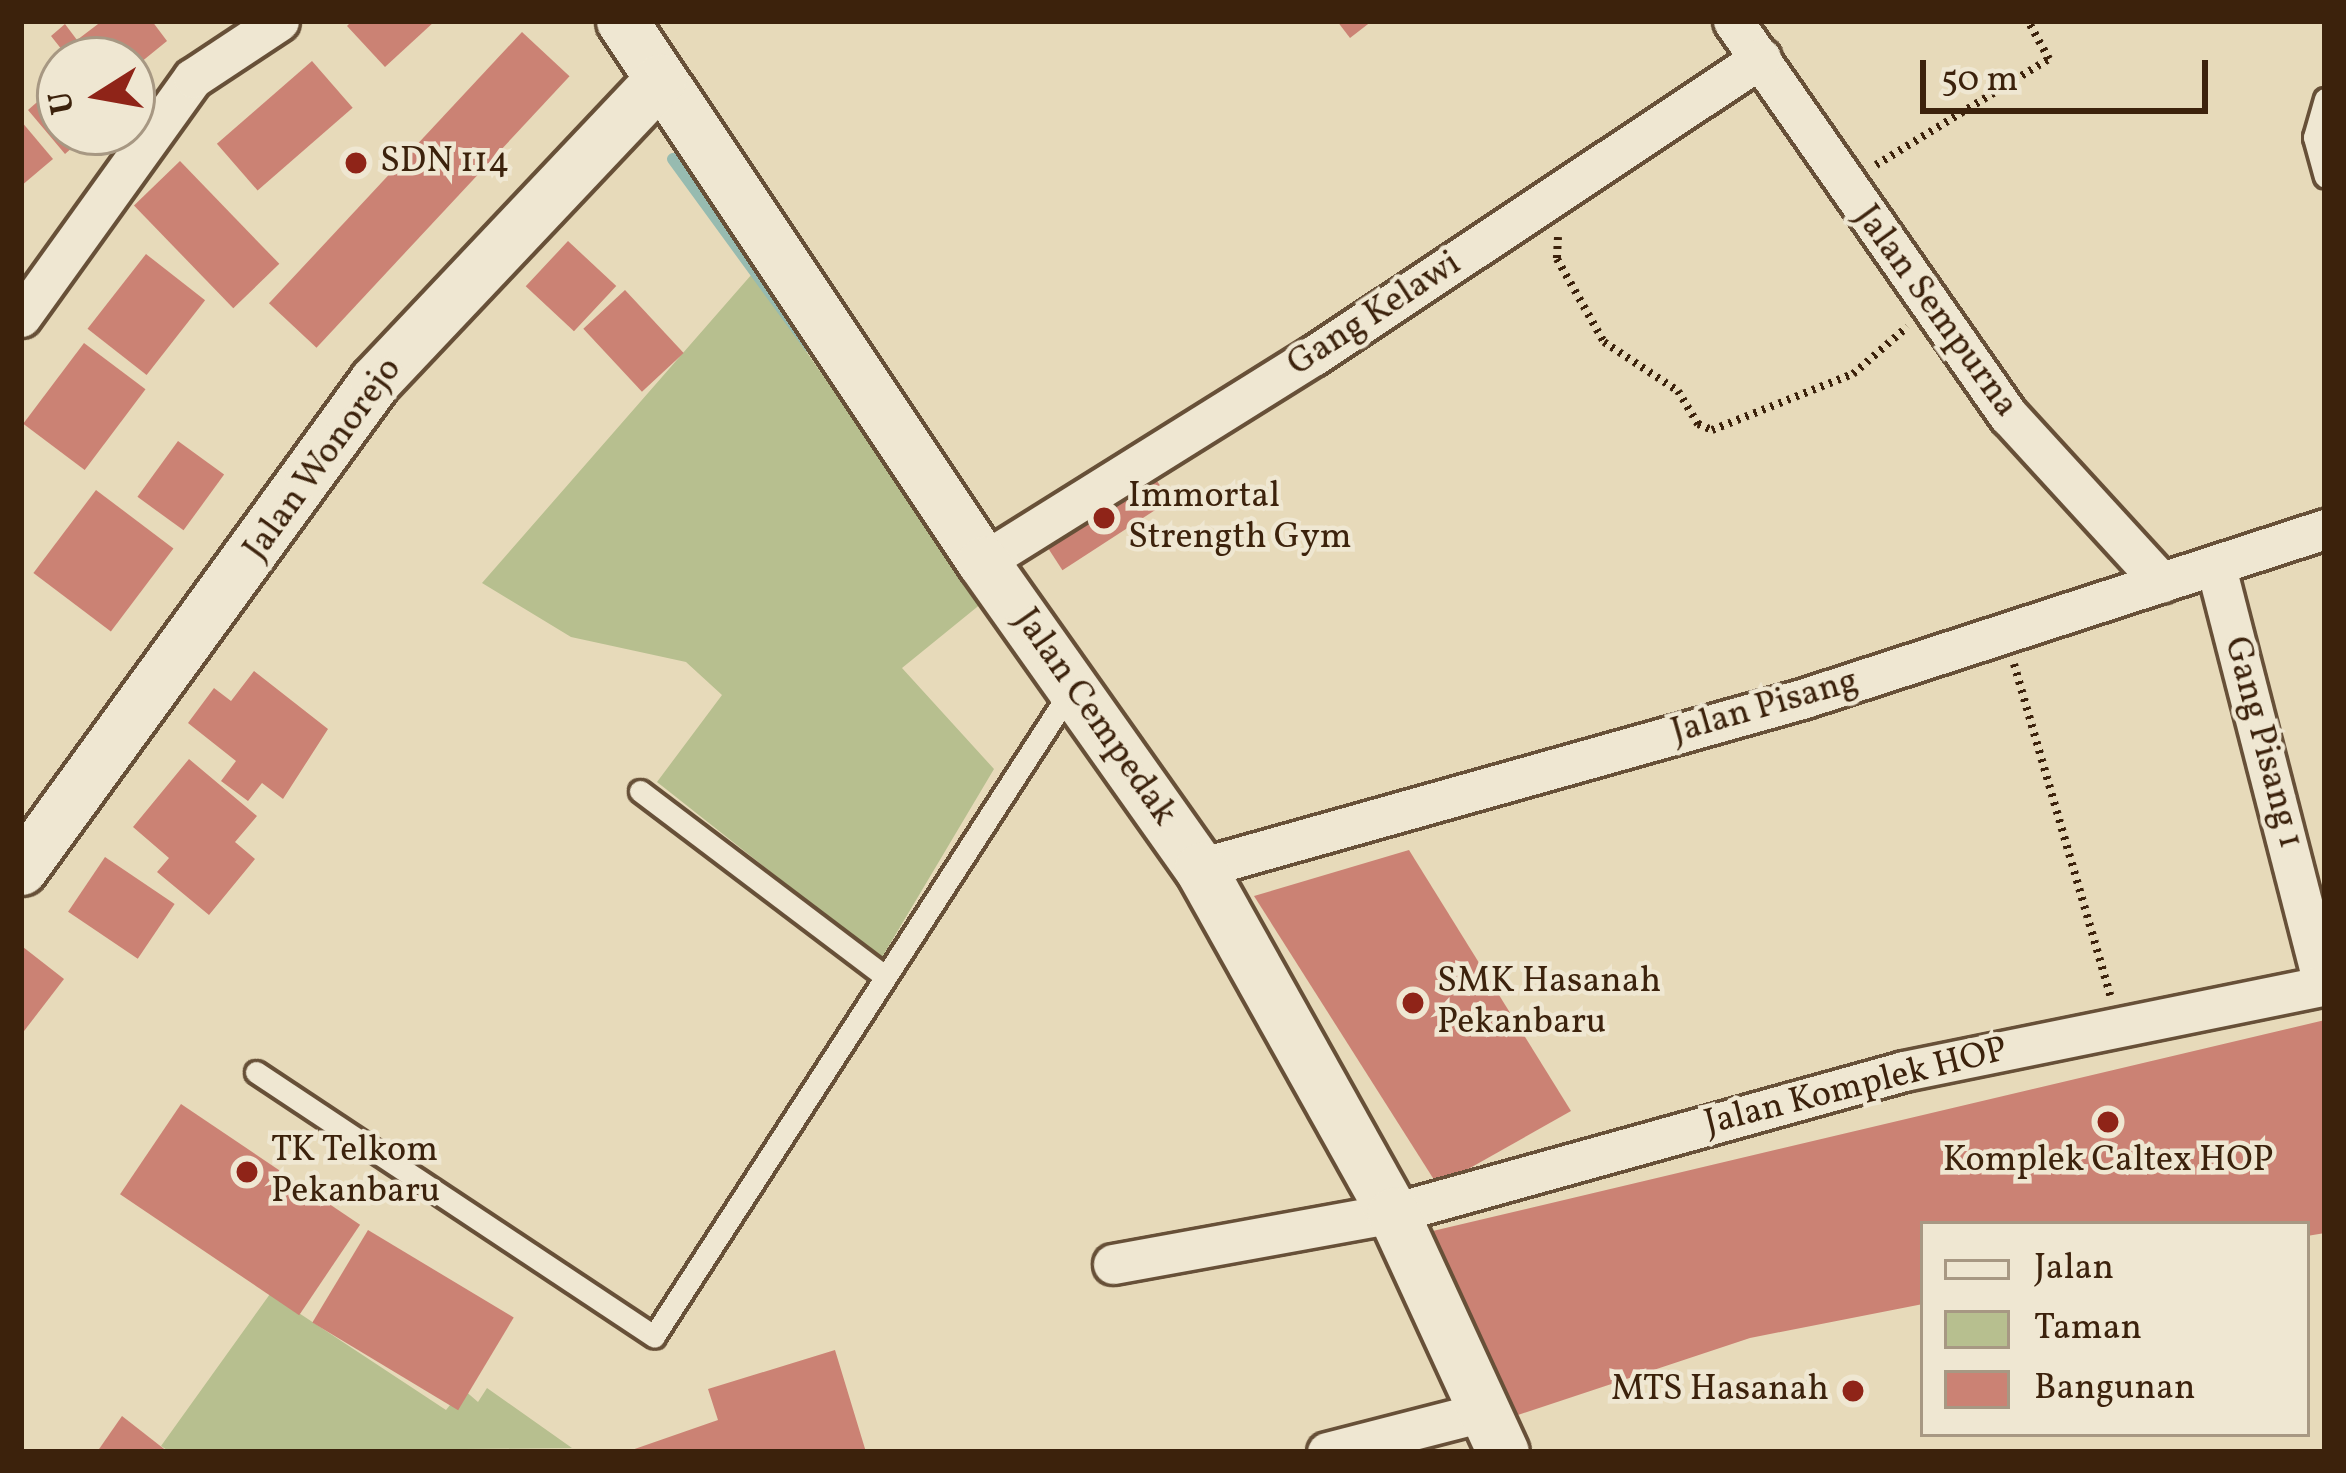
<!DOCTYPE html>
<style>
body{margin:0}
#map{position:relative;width:2346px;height:1473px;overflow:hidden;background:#e7daba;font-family:Vollkorn,serif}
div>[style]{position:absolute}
.green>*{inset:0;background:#b7bf8f}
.stream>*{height:12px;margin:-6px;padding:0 6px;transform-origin:6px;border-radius:6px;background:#97bbb0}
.building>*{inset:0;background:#cb8274;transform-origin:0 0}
.path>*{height:8px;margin-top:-4px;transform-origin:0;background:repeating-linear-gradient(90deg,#3c220c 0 3px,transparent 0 9px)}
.roads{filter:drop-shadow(3px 0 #675038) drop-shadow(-3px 0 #675038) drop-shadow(0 3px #675038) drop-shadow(0 -3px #675038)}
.service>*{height:21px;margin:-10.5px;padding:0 10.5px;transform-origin:10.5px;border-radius:10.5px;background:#efe7d2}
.minor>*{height:39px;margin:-19.5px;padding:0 19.5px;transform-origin:19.5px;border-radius:19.5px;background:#efe7d2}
.tertiary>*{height:51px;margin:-25.5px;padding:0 25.5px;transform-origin:25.5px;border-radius:25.5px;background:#efe7d2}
.dots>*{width:33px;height:33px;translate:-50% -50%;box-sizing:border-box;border:6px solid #efe7d2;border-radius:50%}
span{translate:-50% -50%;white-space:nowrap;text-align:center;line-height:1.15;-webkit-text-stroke:9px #efe7d2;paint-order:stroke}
.poi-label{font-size:36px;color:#3c220c}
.left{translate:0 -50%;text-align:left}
.right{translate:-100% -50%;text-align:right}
.street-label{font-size:36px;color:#3c220c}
.frame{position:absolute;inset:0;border:24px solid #3c220c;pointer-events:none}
.legend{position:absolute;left:1920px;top:1221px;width:390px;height:216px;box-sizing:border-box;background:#efe7d2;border:3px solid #a79883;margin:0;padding:15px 21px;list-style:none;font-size:36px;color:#3c220c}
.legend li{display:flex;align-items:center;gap:24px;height:60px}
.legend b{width:60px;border:3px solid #a79883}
.north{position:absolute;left:36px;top:36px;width:120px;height:120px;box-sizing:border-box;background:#efe7d2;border:3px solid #a79883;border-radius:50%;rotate:259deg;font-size:33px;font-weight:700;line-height:48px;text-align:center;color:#3c220c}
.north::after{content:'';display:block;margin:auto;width:42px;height:54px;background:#8f2418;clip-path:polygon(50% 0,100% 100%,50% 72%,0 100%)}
.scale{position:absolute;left:1920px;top:60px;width:288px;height:54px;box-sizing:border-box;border:6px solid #3c220c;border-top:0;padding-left:15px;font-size:36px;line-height:42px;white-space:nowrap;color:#3c220c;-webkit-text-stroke:9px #efe7d2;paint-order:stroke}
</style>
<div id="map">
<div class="green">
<div style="clip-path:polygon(752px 274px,982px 603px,902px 668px,994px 769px,881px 959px,657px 782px,722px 695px,686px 662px,571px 637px,482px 583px)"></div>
<div style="clip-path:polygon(270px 1294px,446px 1410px,463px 1389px,478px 1402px,487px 1388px,572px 1448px,170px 1452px,161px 1446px)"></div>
</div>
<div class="stream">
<div style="left:673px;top:159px;width:233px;rotate:53.9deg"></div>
</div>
<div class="building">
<div style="clip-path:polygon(102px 21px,152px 21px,167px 41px,135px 67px,132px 60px,70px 60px,51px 36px,65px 24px,77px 40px)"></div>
<div style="clip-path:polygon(352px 21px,435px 21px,385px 67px,347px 26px)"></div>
<div style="clip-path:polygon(1337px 21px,1372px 21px,1350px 38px)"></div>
<div style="left:522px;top:32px;width:65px;height:371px;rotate:43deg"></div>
<div style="left:312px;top:61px;width:62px;height:126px;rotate:49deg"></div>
<div style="clip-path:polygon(60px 82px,60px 132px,90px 132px,65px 154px,28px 110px)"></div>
<div style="clip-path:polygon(21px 121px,53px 159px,21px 186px)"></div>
<div style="left:180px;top:161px;width:143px;height:64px;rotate:46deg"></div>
<div style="left:568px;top:241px;width:66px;height:62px;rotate:43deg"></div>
<div style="left:146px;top:254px;width:75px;height:95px;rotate:38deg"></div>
<div style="left:625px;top:290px;width:86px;height:57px;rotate:47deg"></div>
<div style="left:84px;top:343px;width:77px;height:101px;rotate:37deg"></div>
<div style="left:178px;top:441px;width:57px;height:69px;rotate:36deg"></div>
<div style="left:1148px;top:467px;width:40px;height:128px;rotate:57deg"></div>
<div style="left:96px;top:490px;width:97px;height:104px;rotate:37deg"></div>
<div style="clip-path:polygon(254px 671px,328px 729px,283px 799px,262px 783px,248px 801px,221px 781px,236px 761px,188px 723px,214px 688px,231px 701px)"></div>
<div style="clip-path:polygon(189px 759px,257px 816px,235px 842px,255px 859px,209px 915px,157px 872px,169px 858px,133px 827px)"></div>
<div style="clip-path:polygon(1409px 850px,1571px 1111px,1438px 1186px,1254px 896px)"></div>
<div style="left:105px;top:857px;width:84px;height:66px;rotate:34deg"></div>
<div style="clip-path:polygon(23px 947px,64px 979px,21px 1035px,21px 949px)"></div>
<div style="clip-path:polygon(2325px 1020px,2325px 1233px,2307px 1236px,2307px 1224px,1923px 1224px,1923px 1304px,1750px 1338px,1509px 1418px,1420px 1234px)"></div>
<div style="left:181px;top:1104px;width:216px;height:109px;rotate:34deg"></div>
<div style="left:368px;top:1230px;width:170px;height:108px;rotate:31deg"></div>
<div style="clip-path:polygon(835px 1350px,866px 1452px,626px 1452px,718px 1420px,708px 1389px)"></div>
<div style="clip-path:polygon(122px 1416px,168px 1452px,97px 1452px)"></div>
</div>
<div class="path">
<div style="left:1876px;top:165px;width:203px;rotate:-31.5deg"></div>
<div style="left:2049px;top:59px;width:43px;rotate:-118.9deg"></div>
<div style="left:1558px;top:237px;width:22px;rotate:93deg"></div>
<div style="left:1557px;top:259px;width:95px;rotate:60.5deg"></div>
<div style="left:1604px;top:342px;width:89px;rotate:33.5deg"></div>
<div style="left:1678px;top:391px;width:39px;rotate:59deg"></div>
<div style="left:1698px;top:424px;width:15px;rotate:23deg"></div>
<div style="left:1712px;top:430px;width:152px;rotate:-21.7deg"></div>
<div style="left:1853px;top:374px;width:72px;rotate:-41deg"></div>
<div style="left:2014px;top:664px;width:345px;rotate:73.8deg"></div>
</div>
<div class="roads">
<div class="service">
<div style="left:2325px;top:99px;width:40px;rotate:106deg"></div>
<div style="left:2314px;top:137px;width:41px;rotate:74.6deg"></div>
<div style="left:640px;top:791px;width:305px;rotate:37.1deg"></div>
<div style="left:256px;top:1072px;width:478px;rotate:33.6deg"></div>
<div style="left:654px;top:1336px;width:769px;rotate:-57.16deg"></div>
</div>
<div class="minor">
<div style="left:1733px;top:21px;width:482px;rotate:55.1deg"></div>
<div style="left:2009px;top:416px;width:226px;rotate:47.5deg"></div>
<div style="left:21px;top:317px;width:294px;rotate:-54.3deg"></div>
<div style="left:193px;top:78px;width:103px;rotate:-33.5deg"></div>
<div style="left:983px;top:562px;width:389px;rotate:-32deg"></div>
<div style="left:1313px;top:356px;width:538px;rotate:-33.63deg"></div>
<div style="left:2217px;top:571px;width:427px;rotate:75.6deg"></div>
<div style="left:1200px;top:868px;width:628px;rotate:-15.69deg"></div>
<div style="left:1805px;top:698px;width:547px;rotate:-18deg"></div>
<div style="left:1113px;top:1264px;width:285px;rotate:-10.3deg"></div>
<div style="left:1393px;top:1213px;width:530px;rotate:-15.53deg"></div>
<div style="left:1904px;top:1071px;width:430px;rotate:-11.5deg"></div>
<div style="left:1327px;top:1452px;width:165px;rotate:-14.4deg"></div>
</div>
<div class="tertiary">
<div style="left:622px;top:21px;width:650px;rotate:56.29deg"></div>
<div style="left:983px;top:562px;width:375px;rotate:54.7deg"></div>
<div style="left:1200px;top:868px;width:395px;rotate:60.8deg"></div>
<div style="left:1393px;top:1213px;width:263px;rotate:65.3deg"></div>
<div style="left:21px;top:869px;width:603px;rotate:-54.04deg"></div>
<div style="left:375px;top:381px;width:415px;rotate:-46.6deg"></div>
</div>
</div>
<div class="dots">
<div style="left:356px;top:163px;background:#8f2418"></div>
<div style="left:1104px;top:518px;background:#8f2418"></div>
<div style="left:1413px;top:1003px;background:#8f2418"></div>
<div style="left:2108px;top:1122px;background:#8f2418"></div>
<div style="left:247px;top:1172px;background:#8f2418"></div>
<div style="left:1853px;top:1391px;background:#8f2418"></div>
</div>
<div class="poi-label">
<span class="left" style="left:380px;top:163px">SDN 114</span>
<span class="left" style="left:1128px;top:518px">Immortal<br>Strength Gym</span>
<span class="left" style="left:1437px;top:1003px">SMK Hasanah<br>Pekanbaru</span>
<span class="left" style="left:271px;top:1172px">TK Telkom<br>Pekanbaru</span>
<span style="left:2108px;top:1162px">Komplek Caltex HOP</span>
<span class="right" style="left:1829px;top:1391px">MTS Hasanah</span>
</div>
<div class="street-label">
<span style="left:1935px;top:312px;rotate:54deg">Jalan Sempurna</span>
<span style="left:1375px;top:315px;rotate:-33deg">Gang Kelawi</span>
<span style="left:324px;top:460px;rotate:-54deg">Jalan Wonorejo</span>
<span style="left:1765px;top:708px;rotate:-16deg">Jalan Pisang</span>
<span style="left:1094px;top:718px;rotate:55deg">Jalan Cempedak</span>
<span style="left:2262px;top:743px;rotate:75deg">Gang Pisang 1</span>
<span style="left:1856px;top:1088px;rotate:-14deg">Jalan Komplek HOP</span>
</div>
<div class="frame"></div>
<ul class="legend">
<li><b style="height:15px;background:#efe7d2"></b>Jalan</li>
<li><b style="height:33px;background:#b7bf8f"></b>Taman</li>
<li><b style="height:33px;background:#cb8274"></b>Bangunan</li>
</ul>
<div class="north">U</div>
<div class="scale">50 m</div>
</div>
